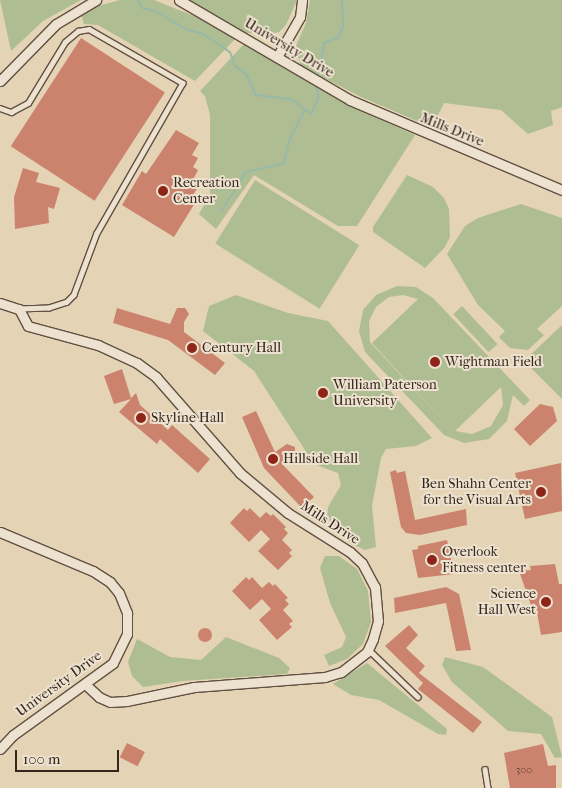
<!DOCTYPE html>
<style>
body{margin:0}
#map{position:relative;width:562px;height:788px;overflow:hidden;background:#e4d3b5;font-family:"IM FELL French Canon",serif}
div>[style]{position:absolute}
.green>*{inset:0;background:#afbe92;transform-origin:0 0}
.stream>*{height:2px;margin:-1px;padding:0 1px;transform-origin:1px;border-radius:1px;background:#97b9a8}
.building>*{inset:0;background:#cc836d;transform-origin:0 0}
.round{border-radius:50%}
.roads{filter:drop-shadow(1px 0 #625042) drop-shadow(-1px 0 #625042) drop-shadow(0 1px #625042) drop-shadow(0 -1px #625042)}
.service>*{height:4.5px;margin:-2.25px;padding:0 2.25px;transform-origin:2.25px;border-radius:2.25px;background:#ede2cf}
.minor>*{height:9px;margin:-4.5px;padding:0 4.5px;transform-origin:4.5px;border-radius:4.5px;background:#ede2cf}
.dots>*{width:14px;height:14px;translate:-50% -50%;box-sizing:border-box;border:2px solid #ede2cf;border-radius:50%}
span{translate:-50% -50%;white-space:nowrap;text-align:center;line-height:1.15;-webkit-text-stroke:4px #ede2cf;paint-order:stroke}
.number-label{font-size:11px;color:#5c3c30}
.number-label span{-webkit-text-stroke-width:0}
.street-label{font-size:14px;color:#36251b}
.poi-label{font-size:14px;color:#36251b}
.left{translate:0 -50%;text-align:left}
.right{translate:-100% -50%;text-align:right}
.scale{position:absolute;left:15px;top:750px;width:104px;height:22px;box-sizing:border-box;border:2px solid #36251b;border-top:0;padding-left:6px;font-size:15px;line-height:18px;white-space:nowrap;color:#36251b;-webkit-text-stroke:4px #ede2cf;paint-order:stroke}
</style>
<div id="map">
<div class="green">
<div style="clip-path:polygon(0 0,81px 0,43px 21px,11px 51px)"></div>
<div style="clip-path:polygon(120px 0,154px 0,209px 22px,235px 39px,195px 81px,98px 25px,84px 24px,80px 11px)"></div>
<div style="clip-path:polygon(183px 0,297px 0,286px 25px,279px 32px,270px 34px,246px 33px)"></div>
<div style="clip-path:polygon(310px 0,562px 0,562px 107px,551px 111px,553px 125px,528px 134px,501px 110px,444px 103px,438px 115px,440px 131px,361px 97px,301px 66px,295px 48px,306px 23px)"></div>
<div style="clip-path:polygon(244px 44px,358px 110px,415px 135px,357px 226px,338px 226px,254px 175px,216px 229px,199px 214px,210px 194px,210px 115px,205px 96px,200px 91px)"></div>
<div style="clip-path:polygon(407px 175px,433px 187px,444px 198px,449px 209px,450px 237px,445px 247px,425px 268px,373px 232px,373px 227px)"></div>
<div style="left:255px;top:180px;width:123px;height:75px;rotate:32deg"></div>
<div style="clip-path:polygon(521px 204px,562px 218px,562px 306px,537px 329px,544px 335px,528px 350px,510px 348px,499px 337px,505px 331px,478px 305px,447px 254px,465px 226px,478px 218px)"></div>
<div style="clip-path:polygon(evenodd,397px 286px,416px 287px,433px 298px,530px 400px,524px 406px,513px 395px,507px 421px,489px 439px,464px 443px,444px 435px,365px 352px,359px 331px,363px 310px,376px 295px,397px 286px,403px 295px,418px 299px,372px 343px,448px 426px,370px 342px,369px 321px,376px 307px,389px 297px,403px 295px,397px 286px,501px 387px,503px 405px,491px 426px,472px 434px,455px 431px,501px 387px)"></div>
<div style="clip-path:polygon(236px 295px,288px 313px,328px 321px,432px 438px,416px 446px,386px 449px,381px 458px,372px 506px,376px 547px,365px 550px,352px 544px,327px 518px,328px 507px,341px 485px,338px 473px,314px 464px,254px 371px,203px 331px,209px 306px)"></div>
<div style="left:462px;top:306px;width:52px;height:12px;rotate:47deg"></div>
<div style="clip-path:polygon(562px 325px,562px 399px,524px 361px)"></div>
<div style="clip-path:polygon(325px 556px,339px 556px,357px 569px,368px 591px,371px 622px,363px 644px,347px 659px,329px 666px,324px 655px,342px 647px,346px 637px,330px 603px,320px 568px)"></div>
<div style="clip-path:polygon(226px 637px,279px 658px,290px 668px,287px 674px,183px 681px,143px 687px,132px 676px,128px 662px,137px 639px,170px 657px,201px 660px)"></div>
<div style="clip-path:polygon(445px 657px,483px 667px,552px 717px,562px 757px,555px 758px,541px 734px,508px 731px,452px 682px,442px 665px)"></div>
<div style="clip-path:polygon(367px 663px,447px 729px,446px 735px,438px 734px,379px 700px,351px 695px,333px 684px)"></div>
</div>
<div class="stream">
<div style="left:138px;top:0;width:9px;rotate:63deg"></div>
<div style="left:142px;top:8px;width:13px;rotate:13deg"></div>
<div style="left:155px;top:11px;width:38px;rotate:30deg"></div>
<div style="left:188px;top:30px;width:16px;rotate:15deg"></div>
<div style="left:203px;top:34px;width:32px;rotate:34deg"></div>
<div style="left:230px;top:52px;width:15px;rotate:70deg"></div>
<div style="left:235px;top:66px;width:14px;rotate:36deg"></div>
<div style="left:246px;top:74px;width:23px;rotate:65deg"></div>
<div style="left:256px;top:95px;width:35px;rotate:7deg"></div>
<div style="left:291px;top:99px;width:25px;rotate:37deg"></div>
<div style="left:311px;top:114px;width:20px;rotate:-66deg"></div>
<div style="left:319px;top:96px;width:9px;rotate:-108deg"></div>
<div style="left:319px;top:72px;width:29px;rotate:-80deg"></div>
<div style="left:324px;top:43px;width:15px;rotate:-20deg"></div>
<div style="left:338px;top:38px;width:13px;rotate:-67deg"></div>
<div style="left:343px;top:26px;width:26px;rotate:-92deg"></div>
<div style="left:222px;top:210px;width:45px;rotate:-57.7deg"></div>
<div style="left:246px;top:172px;width:39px;rotate:-13deg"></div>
<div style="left:284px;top:163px;width:23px;rotate:-77deg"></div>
<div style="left:289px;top:141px;width:35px;rotate:-63deg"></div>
</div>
<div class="building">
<div style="left:81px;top:38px;width:100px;height:129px;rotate:33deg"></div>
<div style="clip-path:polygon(176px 130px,199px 143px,192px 155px,198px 158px,193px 167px,198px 170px,194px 178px,201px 182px,190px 200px,195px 203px,174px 237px,122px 205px,142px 171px,146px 174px)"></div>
<div style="clip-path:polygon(23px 168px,39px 173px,36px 182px,60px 188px,54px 209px,48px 207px,49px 223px,15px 229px,14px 197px)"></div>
<div style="clip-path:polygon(117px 308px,170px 324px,177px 308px,185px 308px,189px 314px,184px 322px,184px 332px,225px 363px,215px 375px,168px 340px,113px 323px)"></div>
<div style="clip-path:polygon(122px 369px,131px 398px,136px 393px,140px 405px,168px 430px,172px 425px,210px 459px,198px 473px,160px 439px,157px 444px,119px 412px,131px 399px,114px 404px,104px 376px)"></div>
<div style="clip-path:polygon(540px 404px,553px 407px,557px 421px,530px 446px,514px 429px)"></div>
<div style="clip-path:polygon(256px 411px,275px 452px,287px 444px,295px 447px,295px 455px,282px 464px,314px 497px,302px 508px,264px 468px,242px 417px)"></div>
<div style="clip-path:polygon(561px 463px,562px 511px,525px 519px,515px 473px)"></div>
<div style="clip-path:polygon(396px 470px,397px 473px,405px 471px,415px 520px,466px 509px,467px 525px,420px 535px,406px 533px,401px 527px,390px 472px)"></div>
<div style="clip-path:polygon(244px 508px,247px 511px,250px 508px,260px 518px,266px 512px,271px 516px,273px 514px,286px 527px,284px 529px,288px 533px,282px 540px,292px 550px,289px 553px,292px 556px,278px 570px,258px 551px,270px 539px,261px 530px,249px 542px,230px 523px)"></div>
<div style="clip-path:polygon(447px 540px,454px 574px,418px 578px,412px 550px,418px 549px,418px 546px)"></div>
<div style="clip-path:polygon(555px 564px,559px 584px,562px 584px,562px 632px,541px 635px,536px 607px,532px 608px,519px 571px,531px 570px,530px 566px)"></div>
<div style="clip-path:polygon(246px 577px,249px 580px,252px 577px,262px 588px,269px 582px,273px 586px,275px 584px,288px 598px,285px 600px,289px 604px,283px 610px,293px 621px,289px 624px,292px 627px,277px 640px,259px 620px,271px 609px,262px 599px,250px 610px,232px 591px)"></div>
<div style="clip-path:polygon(446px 587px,459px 594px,471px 650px,456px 651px,446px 603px,395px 613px,394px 598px)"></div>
<div style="clip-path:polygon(409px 625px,418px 635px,406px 648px,425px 666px,419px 673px,482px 722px,473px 733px,418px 689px,423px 683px,385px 646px)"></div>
<div class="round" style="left:198px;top:628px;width:14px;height:14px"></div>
<div style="left:127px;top:743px;width:20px;height:16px;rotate:27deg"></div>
<div style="clip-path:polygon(543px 744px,548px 766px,556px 765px,556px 788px,510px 788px,504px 753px)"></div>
</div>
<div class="roads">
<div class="service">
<div style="left:0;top:108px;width:12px;rotate:20deg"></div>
<div style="left:11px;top:112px;width:19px;rotate:-28deg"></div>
<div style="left:28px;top:103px;width:71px;rotate:-58.8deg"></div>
<div style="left:65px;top:42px;width:17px;rotate:-40deg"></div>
<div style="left:78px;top:31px;width:11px;rotate:-10deg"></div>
<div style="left:89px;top:29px;width:108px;rotate:29.9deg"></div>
<div style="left:183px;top:83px;width:173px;rotate:119.8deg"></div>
<div style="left:97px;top:233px;width:66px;rotate:110.4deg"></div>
<div style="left:74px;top:295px;width:10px;rotate:135deg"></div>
<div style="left:67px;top:302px;width:19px;rotate:162deg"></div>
<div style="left:49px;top:308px;width:30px;rotate:178deg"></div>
<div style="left:368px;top:649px;width:69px;rotate:43.8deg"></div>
<div style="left:485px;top:769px;width:19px;rotate:81deg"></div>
</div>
<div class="minor">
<div style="left:179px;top:0;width:198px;rotate:30.3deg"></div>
<div style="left:350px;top:100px;width:230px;rotate:23deg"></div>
<div style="left:277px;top:57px;width:46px;rotate:-60.1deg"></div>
<div style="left:300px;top:17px;width:17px;rotate:-83deg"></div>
<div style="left:0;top:81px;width:80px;rotate:-45.5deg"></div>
<div style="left:56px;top:24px;width:47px;rotate:-31deg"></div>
<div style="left:0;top:303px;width:20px;rotate:18deg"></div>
<div style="left:19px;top:309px;width:19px;rotate:62deg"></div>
<div style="left:28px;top:326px;width:73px;rotate:15.2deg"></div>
<div style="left:98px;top:345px;width:43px;rotate:24.8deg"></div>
<div style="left:137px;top:363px;width:24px;rotate:36deg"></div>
<div style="left:156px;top:377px;width:128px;rotate:48.8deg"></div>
<div style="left:240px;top:473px;width:62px;rotate:39.8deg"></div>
<div style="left:288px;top:513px;width:73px;rotate:32.2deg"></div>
<div style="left:350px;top:552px;width:16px;rotate:43deg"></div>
<div style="left:362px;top:563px;width:27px;rotate:62deg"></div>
<div style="left:375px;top:587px;width:34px;rotate:85deg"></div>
<div style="left:378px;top:621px;width:19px;rotate:106deg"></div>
<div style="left:373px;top:639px;width:14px;rotate:115deg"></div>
<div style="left:367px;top:652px;width:33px;rotate:142deg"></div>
<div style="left:341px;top:672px;width:17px;rotate:163deg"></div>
<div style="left:325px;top:677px;width:131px;rotate:175.6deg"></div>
<div style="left:194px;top:687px;width:68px;rotate:168.2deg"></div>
<div style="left:127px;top:701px;width:17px;rotate:177deg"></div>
<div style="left:110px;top:702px;width:12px;rotate:-156deg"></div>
<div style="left:99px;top:697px;width:18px;rotate:-137deg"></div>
<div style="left:0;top:532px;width:101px;rotate:22.8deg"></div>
<div style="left:93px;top:571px;width:20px;rotate:33deg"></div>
<div style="left:110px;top:582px;width:14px;rotate:51deg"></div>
<div style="left:119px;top:593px;width:22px;rotate:68deg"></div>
<div style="left:127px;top:613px;width:21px;rotate:90deg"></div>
<div style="left:127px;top:634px;width:32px;rotate:116deg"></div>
<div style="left:113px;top:663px;width:123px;rotate:144.2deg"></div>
<div style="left:13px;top:735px;width:19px;rotate:133deg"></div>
</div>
</div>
<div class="dots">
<div style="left:163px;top:191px;background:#8f2418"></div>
<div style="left:192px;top:348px;background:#8f2418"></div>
<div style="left:435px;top:362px;background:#8f2418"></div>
<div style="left:323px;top:393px;background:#8f2418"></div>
<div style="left:141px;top:418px;background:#8f2418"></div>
<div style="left:273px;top:459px;background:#8f2418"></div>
<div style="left:541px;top:492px;background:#8f2418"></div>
<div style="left:432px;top:560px;background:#8f2418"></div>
<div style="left:546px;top:602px;background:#8f2418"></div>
</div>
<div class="number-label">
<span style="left:524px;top:770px">300</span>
</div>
<div class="street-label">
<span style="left:289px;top:48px;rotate:31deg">University Drive</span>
<span style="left:452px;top:130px;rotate:22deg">Mills Drive</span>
<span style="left:330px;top:523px;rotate:33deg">Mills Drive</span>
<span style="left:59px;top:684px;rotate:-36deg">University Drive</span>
</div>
<div class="poi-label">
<span class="left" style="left:173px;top:191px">Recreation<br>Center</span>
<span class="left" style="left:202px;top:348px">Century Hall</span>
<span class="left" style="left:445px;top:362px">Wightman Field</span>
<span class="left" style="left:333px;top:393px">William Paterson<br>University</span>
<span class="left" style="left:151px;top:418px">Skyline Hall</span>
<span class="left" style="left:283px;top:459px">Hillside Hall</span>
<span class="right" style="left:531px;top:492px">Ben Shahn Center<br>for the Visual Arts</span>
<span class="left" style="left:442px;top:560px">Overlook<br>Fitness center</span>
<span class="right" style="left:536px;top:602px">Science<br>Hall West</span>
</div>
<div class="scale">100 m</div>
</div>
